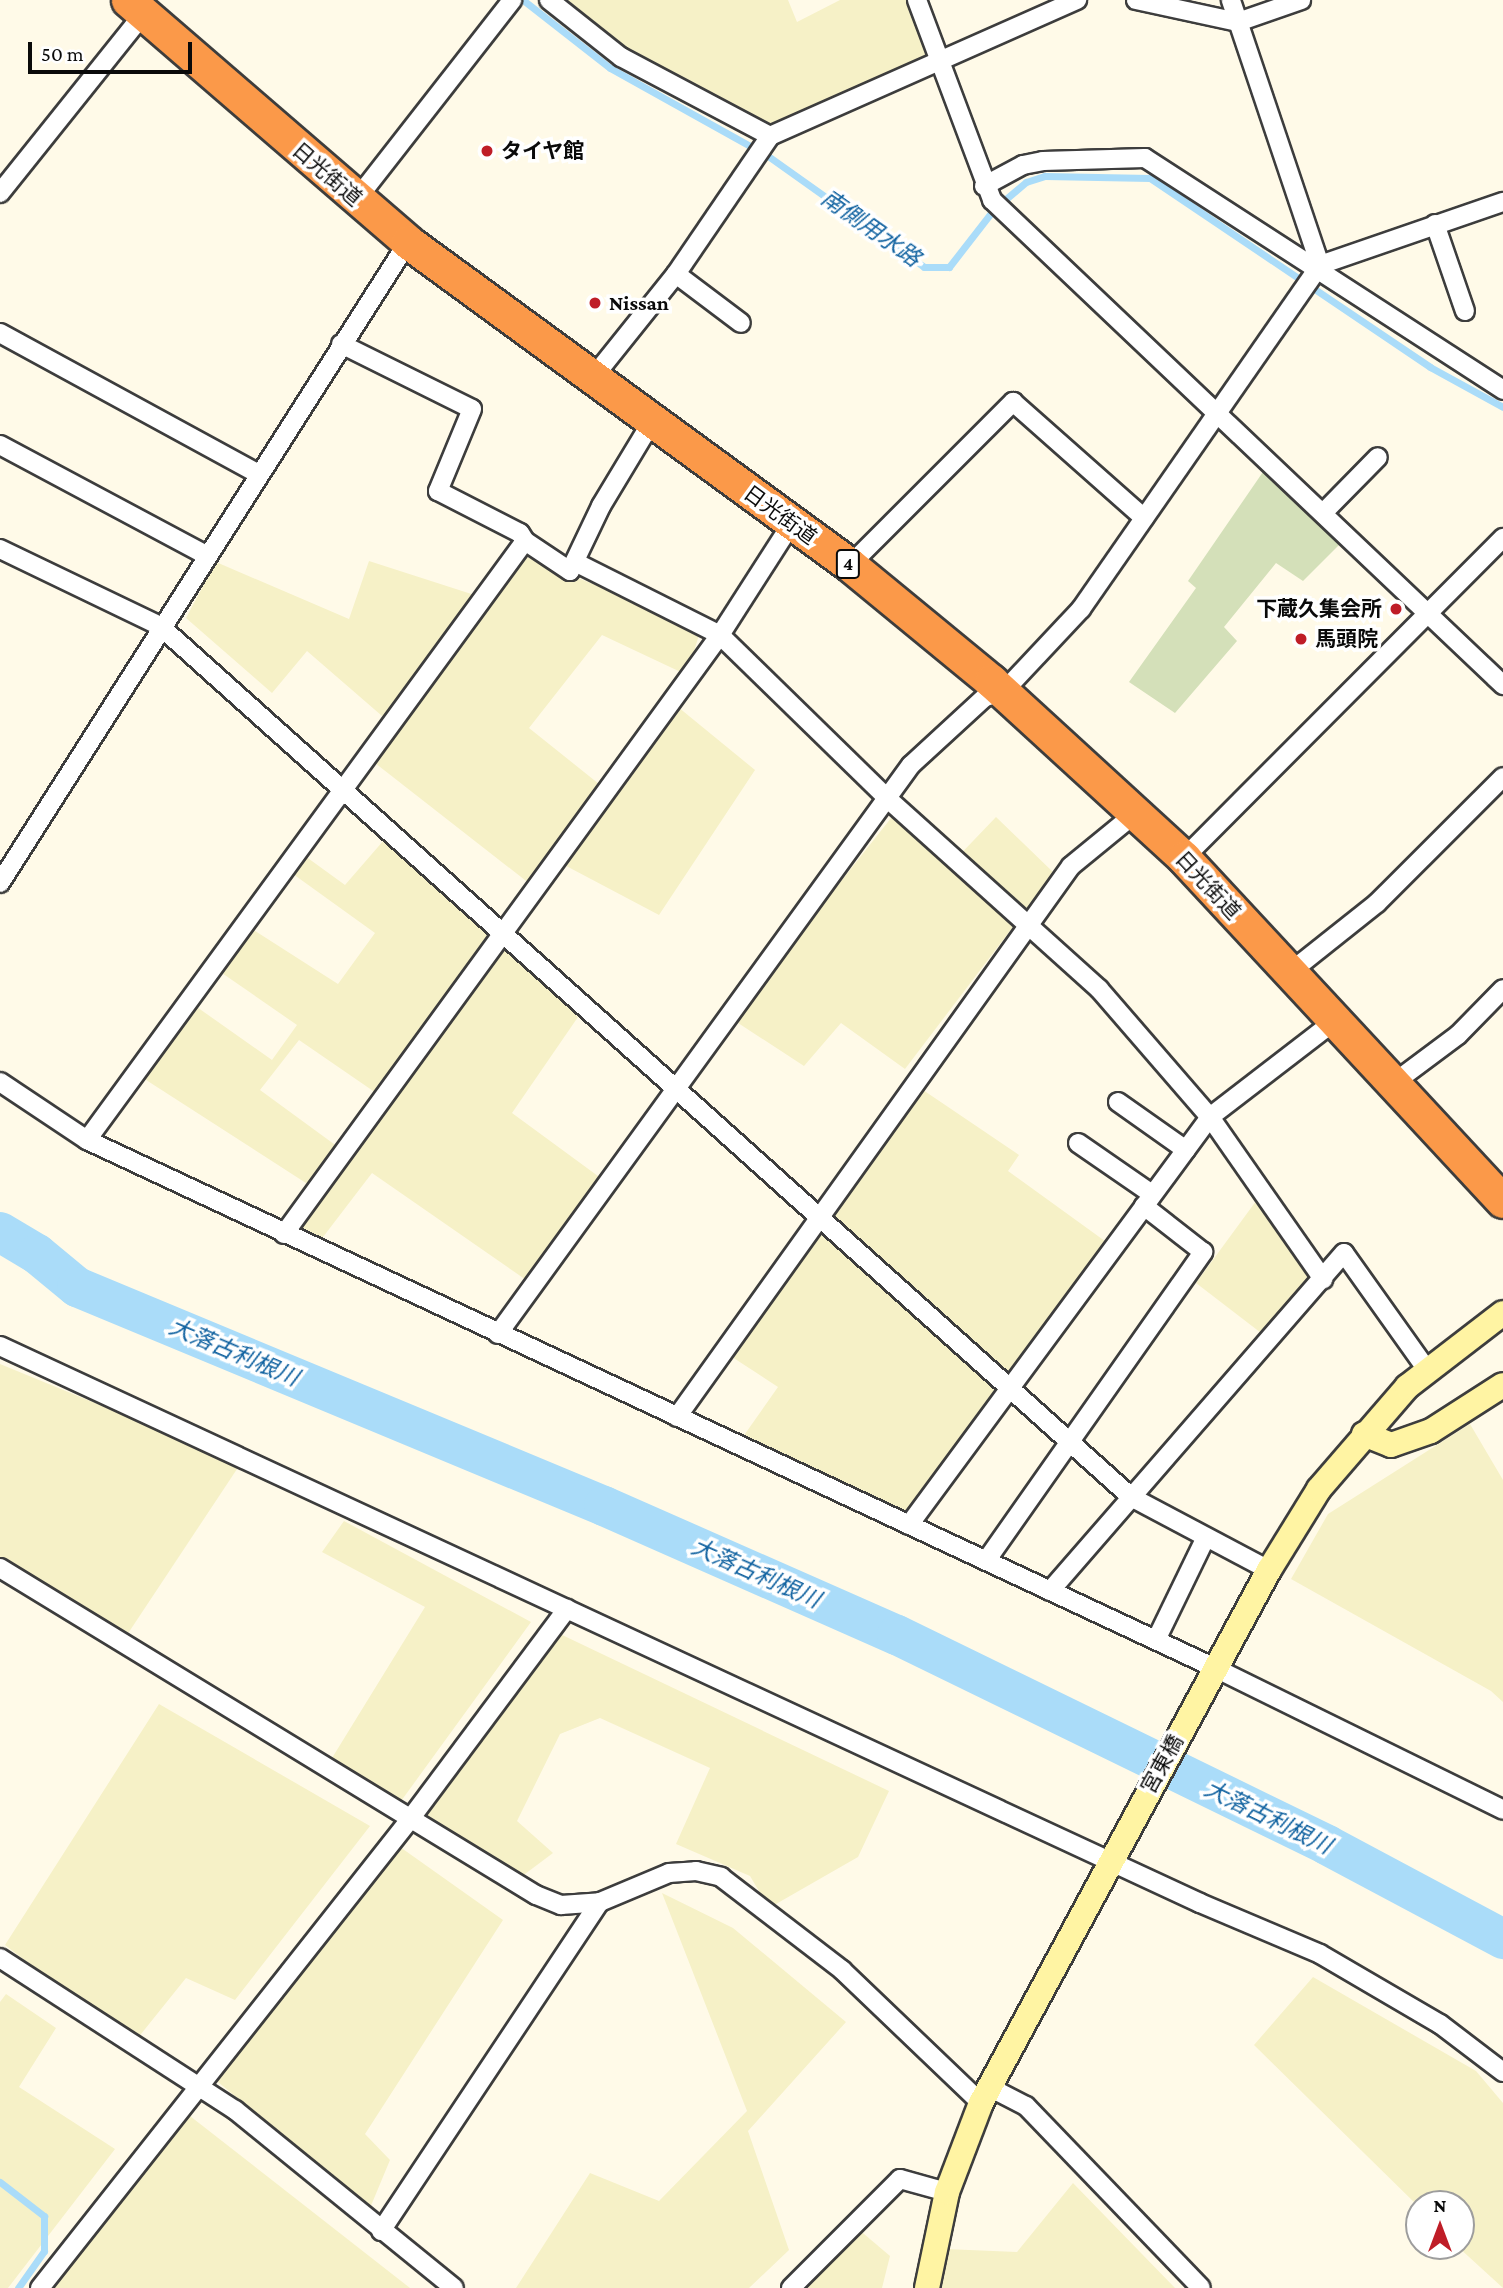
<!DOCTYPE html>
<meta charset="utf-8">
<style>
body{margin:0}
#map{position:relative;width:1503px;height:2288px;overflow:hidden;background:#fffae8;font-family:"Crimson Pro","Noto Sans JP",serif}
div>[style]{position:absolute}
.farmland>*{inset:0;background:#f6f1c7}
.cemetery>*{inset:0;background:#d4e0b9}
.stream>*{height:7px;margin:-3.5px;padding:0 3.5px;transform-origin:3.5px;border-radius:3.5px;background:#aadcf9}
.river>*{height:40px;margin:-20px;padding:0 20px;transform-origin:20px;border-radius:20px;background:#aadcf9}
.roads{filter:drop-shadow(2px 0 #3d3d3d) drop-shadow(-2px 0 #3d3d3d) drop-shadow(0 2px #3d3d3d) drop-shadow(0 -2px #3d3d3d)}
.street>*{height:18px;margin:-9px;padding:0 9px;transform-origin:9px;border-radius:9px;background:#fff}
.secondary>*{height:24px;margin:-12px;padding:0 12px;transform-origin:12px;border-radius:12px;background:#fff4a3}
.highway>*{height:33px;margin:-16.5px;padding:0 16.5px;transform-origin:16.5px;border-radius:16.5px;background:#fb9949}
.dots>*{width:19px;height:19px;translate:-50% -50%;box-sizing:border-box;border:4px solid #fff;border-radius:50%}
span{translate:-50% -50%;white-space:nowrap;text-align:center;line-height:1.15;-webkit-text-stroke:7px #fff;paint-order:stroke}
.shield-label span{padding:2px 5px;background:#fff;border:2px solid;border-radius:5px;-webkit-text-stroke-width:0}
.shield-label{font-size:19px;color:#0a0a0a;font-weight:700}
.poi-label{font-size:21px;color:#0a0a0a;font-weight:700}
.left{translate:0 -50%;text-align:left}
.right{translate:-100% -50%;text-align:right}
.street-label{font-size:21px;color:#0a0a0a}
.water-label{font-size:23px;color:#1062a0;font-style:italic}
.north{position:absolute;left:1405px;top:2190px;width:70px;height:70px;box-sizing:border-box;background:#fff;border:2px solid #9d9d9d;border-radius:50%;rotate:0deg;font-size:19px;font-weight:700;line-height:28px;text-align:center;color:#0a0a0a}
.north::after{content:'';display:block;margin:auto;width:24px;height:32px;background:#bf1d27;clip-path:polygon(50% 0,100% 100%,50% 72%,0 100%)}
.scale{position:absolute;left:28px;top:42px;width:164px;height:32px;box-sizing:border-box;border:4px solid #0a0a0a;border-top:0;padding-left:9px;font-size:21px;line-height:24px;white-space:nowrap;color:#0a0a0a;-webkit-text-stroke:5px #fff;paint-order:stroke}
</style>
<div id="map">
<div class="farmland">
<div style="clip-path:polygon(560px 0,788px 0,797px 22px,840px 0,908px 0,929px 60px,766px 128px,628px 53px)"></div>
<div style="clip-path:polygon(524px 556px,701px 628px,687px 675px,602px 635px,529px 728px,614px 796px,678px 707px,755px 770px,659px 915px,553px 859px,530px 884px,375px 763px,389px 722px,307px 651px,272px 693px,186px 618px,216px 562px,349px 619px,369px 561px,490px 600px)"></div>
<div style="clip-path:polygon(899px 808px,950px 865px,996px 817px,1054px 873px,905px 1069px,841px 1023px,804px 1066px,732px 1019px)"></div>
<div style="clip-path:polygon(384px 840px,493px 937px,379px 1095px,299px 1040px,260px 1090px,338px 1147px,309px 1185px,143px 1078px,194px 1005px,272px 1060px,297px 1025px,219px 971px,249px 927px,338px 984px,375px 933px,293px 874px,305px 856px,345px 885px)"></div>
<div style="clip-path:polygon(503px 946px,578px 1017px,512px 1113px,602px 1179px,529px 1282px,372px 1173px,320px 1241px,297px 1231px)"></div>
<div style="clip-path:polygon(923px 1090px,1019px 1155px,1008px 1171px,1109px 1244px,1007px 1375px,828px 1217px)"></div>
<div style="clip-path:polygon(1259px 1197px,1315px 1278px,1265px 1336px,1196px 1283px)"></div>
<div style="clip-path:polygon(820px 1227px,1000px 1390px,910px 1520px,740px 1441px,778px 1387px,729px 1355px)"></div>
<div style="clip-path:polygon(0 1364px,241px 1463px,123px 1641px,0 1564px)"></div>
<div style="clip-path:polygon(1470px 1424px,1503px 1480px,1503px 1702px,1491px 1691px,1291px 1579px,1328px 1514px)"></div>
<div style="clip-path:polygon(344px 1521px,531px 1622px,396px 1808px,324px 1771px,425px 1607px,322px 1552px)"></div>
<div style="clip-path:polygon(558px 1633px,889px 1791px,858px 1857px,769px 1908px,750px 1876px,676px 1844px,710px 1768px,600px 1718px,560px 1734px,517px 1821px,553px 1853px,521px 1877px,419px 1812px)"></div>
<div style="clip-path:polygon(159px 1704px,370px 1826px,235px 2000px,186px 1978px,133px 2044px,5px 1945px)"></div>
<div style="clip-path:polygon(393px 1842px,503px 1920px,365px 2134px,390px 2160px,370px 2208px,206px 2072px)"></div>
<div style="clip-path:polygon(662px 1893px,733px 1928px,846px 2022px,748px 2131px,789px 2250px,749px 2288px,516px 2288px,590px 2173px,659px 2201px,747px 2111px)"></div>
<div style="clip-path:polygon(1313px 1977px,1476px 2071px,1503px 2103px,1503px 2288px,1457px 2246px,1461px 2246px,1461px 2204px,1419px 2207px,1254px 2045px)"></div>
<div style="clip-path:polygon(6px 1994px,56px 2028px,19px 2087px,115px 2149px,8px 2288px,0 2288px,0 2002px)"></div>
<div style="clip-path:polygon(181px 2109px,410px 2288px,42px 2288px)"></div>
<div style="clip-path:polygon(1073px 2183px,1175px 2288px,936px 2288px,945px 2249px,1017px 2252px)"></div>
<div style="clip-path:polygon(857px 2228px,890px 2256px,882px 2288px,795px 2288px)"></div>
</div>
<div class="cemetery">
<div style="clip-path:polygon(1265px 469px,1341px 543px,1303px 581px,1276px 563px,1224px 627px,1237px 641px,1175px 713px,1129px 682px,1196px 588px,1188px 581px)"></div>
</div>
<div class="stream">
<div style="left:523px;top:0;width:110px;rotate:38deg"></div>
<div style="left:610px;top:68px;width:181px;rotate:29.1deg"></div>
<div style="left:768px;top:156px;width:191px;rotate:35.4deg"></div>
<div style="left:924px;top:267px;width:25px"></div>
<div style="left:949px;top:267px;width:73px;rotate:-52.2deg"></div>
<div style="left:994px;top:209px;width:42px;rotate:-40.2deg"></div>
<div style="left:1026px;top:182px;width:20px;rotate:-18deg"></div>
<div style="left:1045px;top:176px;width:105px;rotate:1.1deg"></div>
<div style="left:1150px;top:178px;width:338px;rotate:34deg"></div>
<div style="left:1430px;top:367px;width:83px;rotate:28.7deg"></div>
<div style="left:0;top:2182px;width:56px;rotate:37.7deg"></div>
<div style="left:44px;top:2216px;width:35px;rotate:90deg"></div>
<div style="left:44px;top:2251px;width:45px;rotate:125.1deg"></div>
</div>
<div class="river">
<div style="left:0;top:1232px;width:43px;rotate:30.7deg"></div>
<div style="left:37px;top:1254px;width:52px;rotate:39.5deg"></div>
<div style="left:77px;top:1287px;width:571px;rotate:22.57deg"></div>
<div style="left:604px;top:1506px;width:320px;rotate:23.8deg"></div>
<div style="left:897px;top:1635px;width:479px;rotate:26deg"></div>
<div style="left:1327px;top:1845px;width:200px;rotate:28.1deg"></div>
</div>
<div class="roads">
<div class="street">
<div style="left:549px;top:0;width:92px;rotate:38.4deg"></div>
<div style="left:621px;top:57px;width:169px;rotate:27.9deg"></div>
<div style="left:770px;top:136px;width:336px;rotate:-23.9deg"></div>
<div style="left:917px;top:0;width:214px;rotate:69.4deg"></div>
<div style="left:992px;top:200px;width:705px;rotate:43.5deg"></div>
<div style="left:1136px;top:0;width:104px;rotate:12.2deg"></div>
<div style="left:1238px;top:22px;width:67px;rotate:-19.2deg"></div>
<div style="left:984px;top:186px;width:44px;rotate:-28.3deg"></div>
<div style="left:1023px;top:165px;width:20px;rotate:-11deg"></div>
<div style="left:1043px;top:161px;width:102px;rotate:-1.7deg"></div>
<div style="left:1145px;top:158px;width:427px;rotate:32.9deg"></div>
<div style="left:0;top:193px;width:231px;rotate:-51.3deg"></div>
<div style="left:356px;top:200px;width:254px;rotate:-52deg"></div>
<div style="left:1435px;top:224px;width:92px;rotate:71deg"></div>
<div style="left:1320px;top:265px;width:194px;rotate:-19deg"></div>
<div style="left:676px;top:274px;width:81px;rotate:37deg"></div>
<div style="left:0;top:333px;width:293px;rotate:28.6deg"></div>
<div style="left:341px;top:344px;width:146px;rotate:26.4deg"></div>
<div style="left:472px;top:409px;width:89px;rotate:112.5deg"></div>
<div style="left:438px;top:491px;width:92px;rotate:27.1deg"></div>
<div style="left:520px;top:533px;width:9px;rotate:58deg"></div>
<div style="left:591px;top:380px;width:136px;rotate:-51.3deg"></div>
<div style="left:676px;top:274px;width:167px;rotate:-55.7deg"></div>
<div style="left:0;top:445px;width:234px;rotate:28.1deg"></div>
<div style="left:1323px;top:513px;width:78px;rotate:-45.5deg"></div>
<div style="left:0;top:549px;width:178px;rotate:25.7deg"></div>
<div style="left:160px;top:626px;width:1304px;rotate:41.89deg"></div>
<div style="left:1131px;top:1497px;width:156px;rotate:27.9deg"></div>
<div style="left:575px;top:562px;width:162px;rotate:26.7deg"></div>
<div style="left:720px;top:635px;width:235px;rotate:44.3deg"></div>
<div style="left:888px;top:799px;width:284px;rotate:42deg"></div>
<div style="left:1099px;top:989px;width:169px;rotate:49.1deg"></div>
<div style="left:1210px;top:1117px;width:198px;rotate:55.1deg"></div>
<div style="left:850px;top:565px;width:231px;rotate:-45deg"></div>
<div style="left:1013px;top:402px;width:175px;rotate:41.5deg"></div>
<div style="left:1184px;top:858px;width:452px;rotate:-45.1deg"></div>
<div style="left:0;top:883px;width:760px;rotate:-57.52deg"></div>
<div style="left:1289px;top:973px;width:112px;rotate:-38.5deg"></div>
<div style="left:1377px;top:903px;width:178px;rotate:-45deg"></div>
<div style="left:0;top:1082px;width:105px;rotate:33.7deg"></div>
<div style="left:87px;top:1140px;width:1245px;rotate:25.08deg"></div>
<div style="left:1215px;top:1668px;width:321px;rotate:26.2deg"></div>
<div style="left:1395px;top:1082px;width:79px;rotate:-36.7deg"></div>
<div style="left:1458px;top:1035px;width:64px;rotate:-45.6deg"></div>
<div style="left:1118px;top:1102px;width:83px;rotate:35.2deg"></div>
<div style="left:87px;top:1140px;width:742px;rotate:-53.83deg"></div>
<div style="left:525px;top:541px;width:54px;rotate:33.7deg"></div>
<div style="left:570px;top:571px;width:72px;rotate:-64.5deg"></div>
<div style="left:601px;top:506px;width:97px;rotate:-58.9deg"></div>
<div style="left:1078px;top:1143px;width:90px;rotate:34.6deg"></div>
<div style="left:284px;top:1234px;width:741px;rotate:-53.95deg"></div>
<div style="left:720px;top:635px;width:133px;rotate:-57.3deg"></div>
<div style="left:498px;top:1334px;width:703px;rotate:-54.03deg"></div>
<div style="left:911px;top:765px;width:100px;rotate:-42.6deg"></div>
<div style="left:985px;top:697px;width:19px;rotate:-16deg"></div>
<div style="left:1003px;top:692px;width:114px;rotate:-46.8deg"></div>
<div style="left:1081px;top:609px;width:419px;rotate:-55.2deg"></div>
<div style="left:1320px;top:265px;width:280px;rotate:-108.6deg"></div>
<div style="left:0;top:1346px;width:1323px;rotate:24.9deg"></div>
<div style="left:1200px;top:1903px;width:130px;rotate:23deg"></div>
<div style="left:1320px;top:1954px;width:139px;rotate:30.3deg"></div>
<div style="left:1440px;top:2024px;width:79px;rotate:37.3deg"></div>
<div style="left:677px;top:1417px;width:677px;rotate:-54.43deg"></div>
<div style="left:1071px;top:866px;width:85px;rotate:-39.3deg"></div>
<div style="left:909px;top:1525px;width:507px;rotate:-53.58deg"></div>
<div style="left:1210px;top:1117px;width:159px;rotate:-37.6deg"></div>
<div style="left:986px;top:1561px;width:378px;rotate:-54.9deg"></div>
<div style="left:1203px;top:1252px;width:75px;rotate:-142.1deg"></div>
<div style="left:0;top:1568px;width:628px;rotate:31.39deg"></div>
<div style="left:536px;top:1895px;width:27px;rotate:22deg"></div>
<div style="left:561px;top:1905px;width:39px;rotate:-4deg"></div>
<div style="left:600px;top:1902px;width:75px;rotate:-22.8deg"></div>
<div style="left:669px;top:1873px;width:27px;rotate:-4deg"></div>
<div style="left:696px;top:1871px;width:26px;rotate:13deg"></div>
<div style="left:721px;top:1877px;width:153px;rotate:37.5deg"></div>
<div style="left:842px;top:1970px;width:192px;rotate:43.7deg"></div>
<div style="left:1050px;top:1591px;width:448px;rotate:-49deg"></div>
<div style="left:1344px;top:1253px;width:143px;rotate:54.6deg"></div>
<div style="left:1156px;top:1640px;width:114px;rotate:-64.1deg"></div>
<div style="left:0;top:1958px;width:280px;rotate:32.9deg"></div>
<div style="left:235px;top:2110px;width:282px;rotate:39.1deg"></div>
<div style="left:989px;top:2087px;width:42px;rotate:27.2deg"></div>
<div style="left:1026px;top:2106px;width:252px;rotate:46.1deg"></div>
<div style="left:381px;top:2231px;width:395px;rotate:-56.4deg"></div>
<div style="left:40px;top:2288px;width:599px;rotate:-51.71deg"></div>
<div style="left:411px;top:1818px;width:261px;rotate:-53.3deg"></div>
<div style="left:791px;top:2288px;width:154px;rotate:-45deg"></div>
<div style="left:900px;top:2179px;width:49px;rotate:15.5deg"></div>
</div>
<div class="secondary">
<div style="left:1364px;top:1434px;width:29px;rotate:22deg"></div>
<div style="left:1391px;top:1445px;width:42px;rotate:-19.3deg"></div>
<div style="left:1431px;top:1431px;width:85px;rotate:-32.6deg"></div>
<div style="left:927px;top:2288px;width:98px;rotate:-78.2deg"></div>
<div style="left:947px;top:2192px;width:95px;rotate:-69.1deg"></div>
<div style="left:981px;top:2103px;width:606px;rotate:-61.62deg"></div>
<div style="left:1269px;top:1570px;width:95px;rotate:-58.3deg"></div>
<div style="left:1319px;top:1489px;width:135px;rotate:-49.2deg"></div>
<div style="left:1407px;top:1387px;width:121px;rotate:-37.6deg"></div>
</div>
<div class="highway">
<div style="left:128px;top:0;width:370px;rotate:40.8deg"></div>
<div style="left:408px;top:242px;width:547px;rotate:36.16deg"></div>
<div style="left:850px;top:565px;width:183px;rotate:39.4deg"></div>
<div style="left:991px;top:681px;width:262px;rotate:42.5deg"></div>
<div style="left:1184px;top:858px;width:468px;rotate:47.1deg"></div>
</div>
</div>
<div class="dots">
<div style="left:487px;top:151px;background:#bf1d27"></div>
<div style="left:595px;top:303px;background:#bf1d27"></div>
<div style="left:1396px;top:609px;background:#bf1d27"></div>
<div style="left:1301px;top:639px;background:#bf1d27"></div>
</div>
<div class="shield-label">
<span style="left:848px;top:564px">4</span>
</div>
<div class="poi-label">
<span class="left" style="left:501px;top:151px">タイヤ館</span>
<span class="left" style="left:609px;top:303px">Nissan</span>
<span class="right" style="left:1382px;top:609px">下蔵久集会所</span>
<span class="left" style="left:1315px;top:639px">馬頭院</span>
</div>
<div class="street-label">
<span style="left:327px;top:174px;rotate:41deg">日光街道</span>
<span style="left:780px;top:515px;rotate:36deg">日光街道</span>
<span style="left:1208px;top:885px;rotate:47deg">日光街道</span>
<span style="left:1162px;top:1764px;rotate:-61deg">宮東橋</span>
</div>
<div class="water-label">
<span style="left:871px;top:228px;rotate:35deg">南側用水路</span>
<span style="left:234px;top:1352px;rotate:23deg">大落古利根川</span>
<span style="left:756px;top:1573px;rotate:24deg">大落古利根川</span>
<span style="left:1268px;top:1817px;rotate:26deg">大落古利根川</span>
</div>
<div class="north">N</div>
<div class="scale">50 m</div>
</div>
